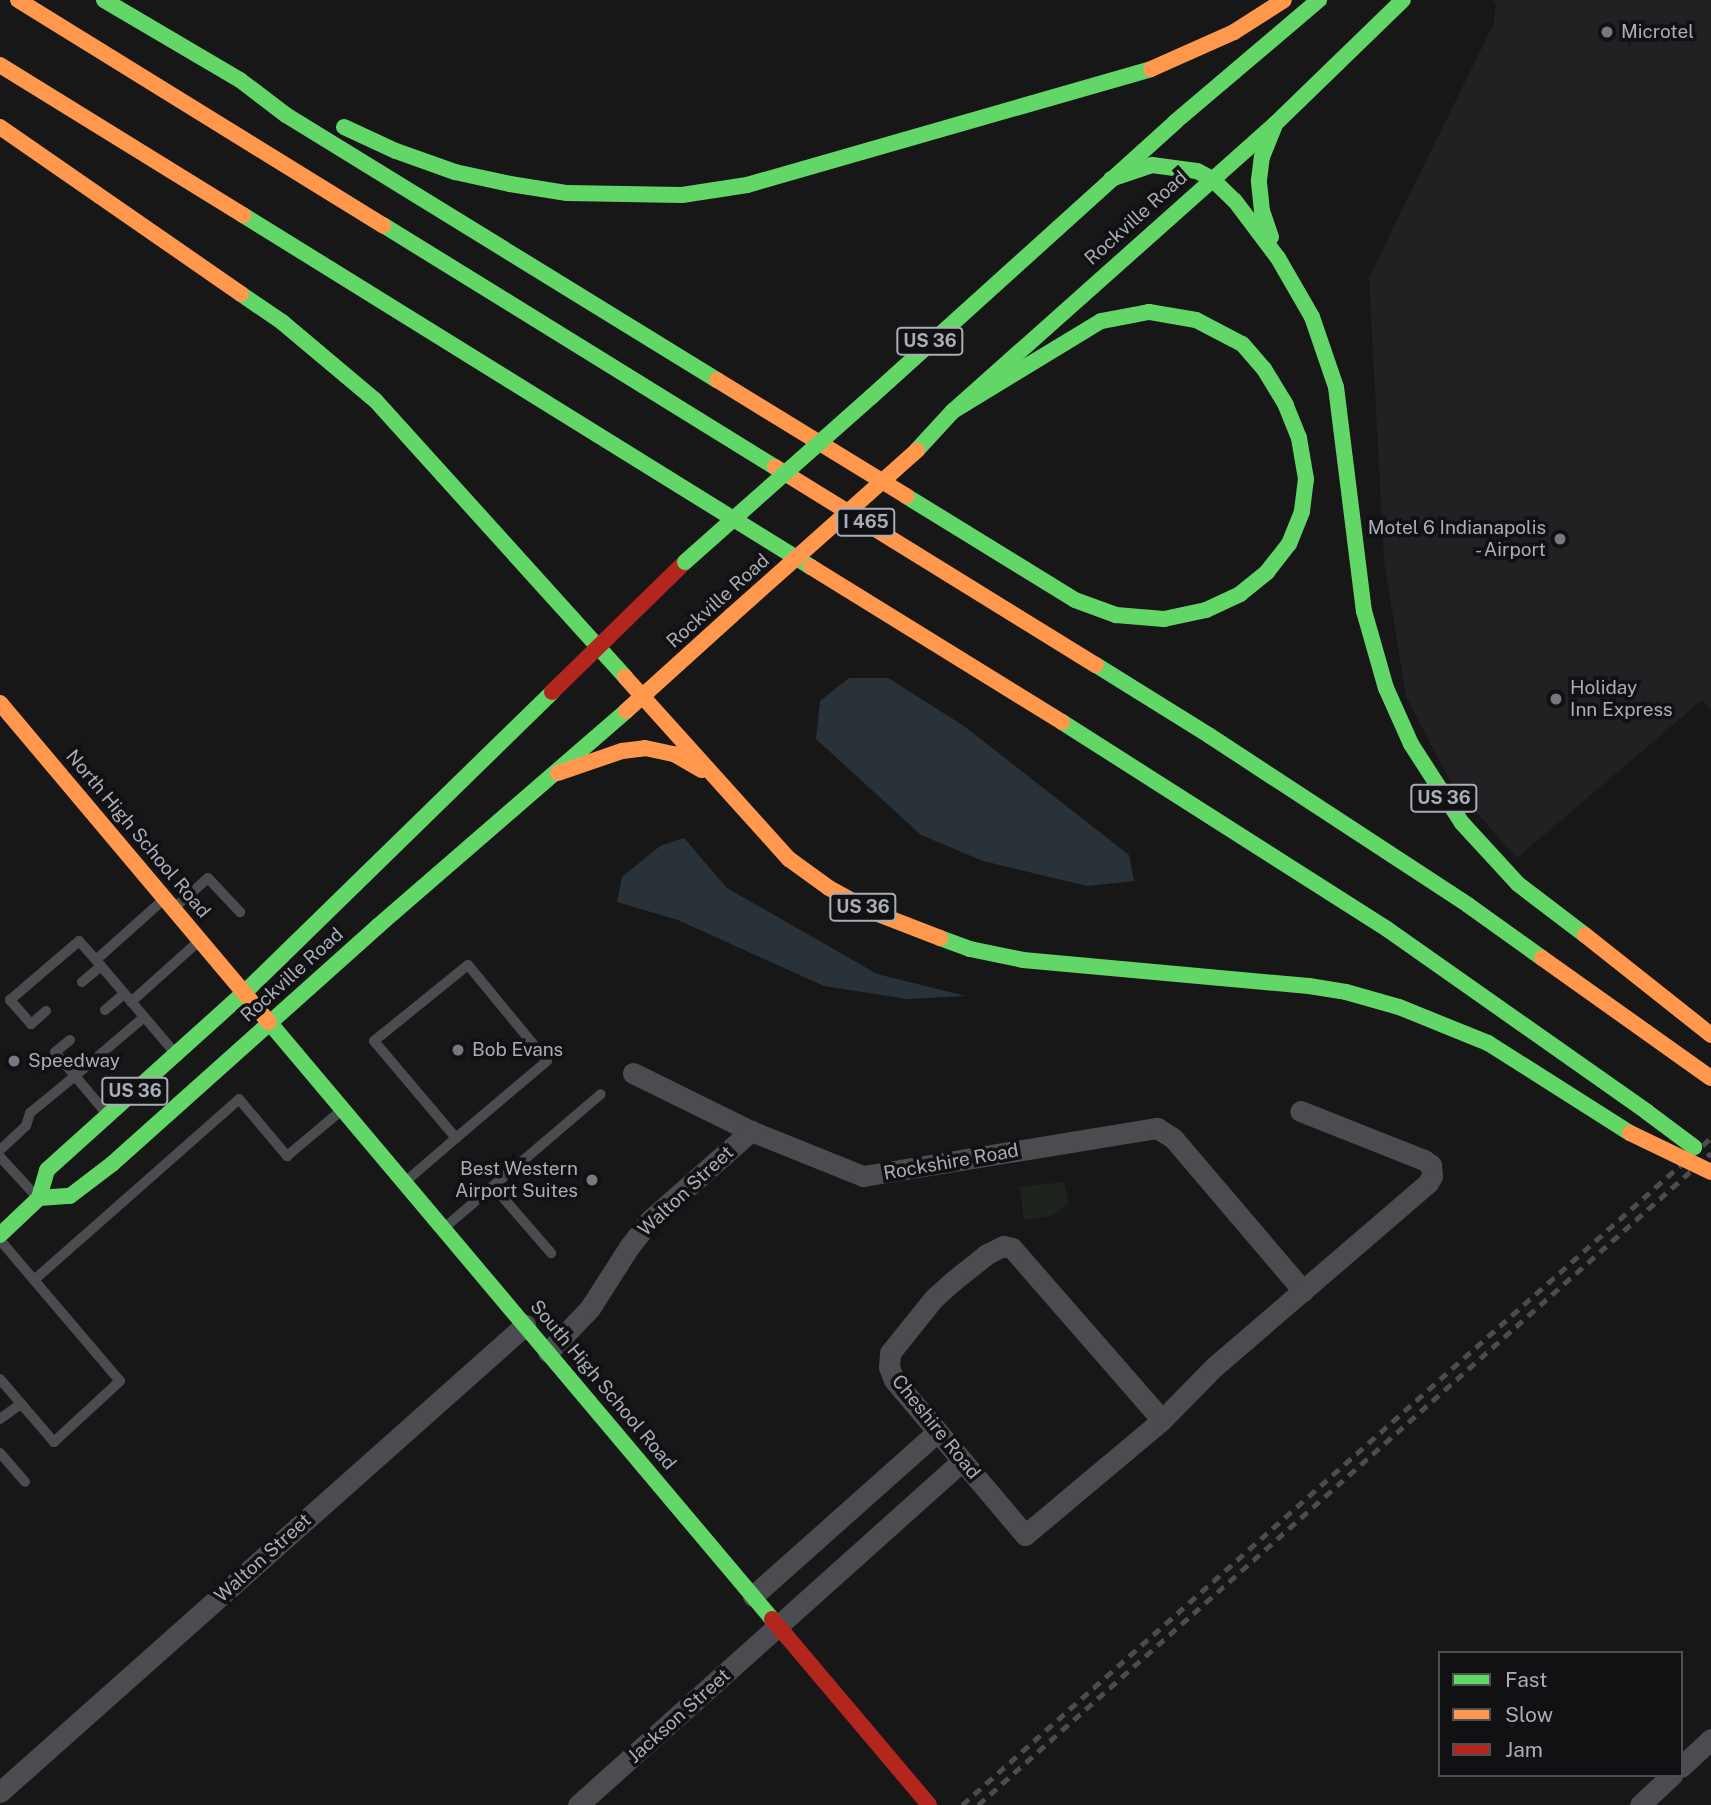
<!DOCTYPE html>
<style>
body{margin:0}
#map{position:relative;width:1711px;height:1805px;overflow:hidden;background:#171717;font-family:"Public Sans",sans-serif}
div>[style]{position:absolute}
.built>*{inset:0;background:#212123}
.green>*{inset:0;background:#1d241e}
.water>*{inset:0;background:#2a3239}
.lane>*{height:10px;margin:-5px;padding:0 5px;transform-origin:5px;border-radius:5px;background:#4b4c50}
.street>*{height:21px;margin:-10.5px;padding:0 10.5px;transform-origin:10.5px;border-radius:10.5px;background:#4b4c50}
.fast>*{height:16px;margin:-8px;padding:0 8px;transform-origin:8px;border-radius:8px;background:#63d668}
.slow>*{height:16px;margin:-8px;padding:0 8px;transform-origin:8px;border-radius:8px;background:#ff974d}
.jam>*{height:16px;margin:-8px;padding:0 8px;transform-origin:8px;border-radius:8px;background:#b3261e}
.rail>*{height:5px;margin-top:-2.5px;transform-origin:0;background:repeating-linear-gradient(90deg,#4b4c4f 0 9px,transparent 0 16px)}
.fast-bridge>*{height:16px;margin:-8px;padding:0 8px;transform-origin:8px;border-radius:8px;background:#63d668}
.slow-bridge>*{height:16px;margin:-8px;padding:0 8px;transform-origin:8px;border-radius:8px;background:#ff974d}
.dots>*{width:19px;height:19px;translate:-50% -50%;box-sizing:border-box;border:4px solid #111113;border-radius:50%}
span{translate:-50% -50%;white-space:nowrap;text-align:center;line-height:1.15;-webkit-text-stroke:7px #111113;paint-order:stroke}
.shield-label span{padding:2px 5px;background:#111113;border:2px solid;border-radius:5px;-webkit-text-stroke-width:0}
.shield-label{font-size:18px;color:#a8adb8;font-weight:700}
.poi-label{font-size:19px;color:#a8adb8}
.left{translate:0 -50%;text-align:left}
.right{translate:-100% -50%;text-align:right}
.street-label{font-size:19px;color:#a8adb8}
.legend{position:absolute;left:1438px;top:1651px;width:245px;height:126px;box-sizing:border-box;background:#111113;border:2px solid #4d4f55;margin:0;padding:9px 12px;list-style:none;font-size:21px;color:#a8adb8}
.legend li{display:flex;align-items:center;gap:14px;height:35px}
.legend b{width:35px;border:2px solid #4d4f55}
</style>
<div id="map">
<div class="built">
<div style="clip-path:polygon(1493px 0,1711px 0,1711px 710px,1702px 700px,1517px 858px,1452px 785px,1406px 696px,1384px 560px,1369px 277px,1494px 23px,1496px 4px)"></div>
</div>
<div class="green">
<div style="clip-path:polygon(1064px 1182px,1069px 1203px,1051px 1216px,1024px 1220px,1020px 1187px)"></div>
</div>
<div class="water">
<div style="clip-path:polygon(849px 678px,888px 678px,964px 726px,1129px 855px,1134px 881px,1087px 886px,983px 861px,921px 835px,816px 739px,820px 701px)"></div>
<div style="clip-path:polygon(684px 838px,727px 888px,877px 974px,966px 996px,907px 999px,824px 986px,678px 920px,617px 902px,622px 877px,660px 846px)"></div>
</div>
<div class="lane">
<div style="left:163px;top:900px;width:90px;rotate:138.2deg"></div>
<div style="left:96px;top:960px;width:121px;rotate:49.7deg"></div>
<div style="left:174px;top:908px;width:45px;rotate:-41.4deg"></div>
<div style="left:208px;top:878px;width:47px;rotate:46.7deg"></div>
<div style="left:82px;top:982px;width:25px;rotate:-40deg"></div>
<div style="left:131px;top:1002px;width:91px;rotate:-41.9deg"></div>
<div style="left:105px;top:1010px;width:25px;rotate:-40deg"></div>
<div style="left:46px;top:1011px;width:20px;rotate:139deg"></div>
<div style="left:31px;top:1024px;width:32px;rotate:-131deg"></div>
<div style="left:10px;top:1000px;width:91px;rotate:-40.5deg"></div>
<div style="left:79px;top:941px;width:25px;rotate:48deg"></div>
<div style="left:70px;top:1040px;width:19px;rotate:141deg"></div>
<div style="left:55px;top:1052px;width:31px;rotate:50deg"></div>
<div style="left:75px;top:1076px;width:91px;rotate:-40.5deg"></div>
<div style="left:0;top:1150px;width:35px;rotate:-43deg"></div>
<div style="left:26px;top:1126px;width:14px;rotate:-73deg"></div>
<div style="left:30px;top:1113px;width:58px;rotate:-39.4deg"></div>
<div style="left:75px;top:1076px;width:48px;rotate:50deg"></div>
<div style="left:0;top:1157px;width:53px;rotate:47.3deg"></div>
<div style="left:405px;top:1182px;width:67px;rotate:-40.8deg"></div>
<div style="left:456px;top:1138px;width:127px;rotate:-130.2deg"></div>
<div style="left:374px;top:1041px;width:121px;rotate:-39deg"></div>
<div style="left:468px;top:965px;width:124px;rotate:50.5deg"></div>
<div style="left:547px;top:1061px;width:119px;rotate:139.8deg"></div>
<div style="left:493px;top:1186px;width:89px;rotate:49.1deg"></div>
<div style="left:444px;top:1228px;width:206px;rotate:-40.5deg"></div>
<div style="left:0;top:1240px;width:185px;rotate:49.6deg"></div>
<div style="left:120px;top:1381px;width:90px;rotate:137.3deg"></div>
<div style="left:54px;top:1442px;width:83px;rotate:-130.6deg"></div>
<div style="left:34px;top:1280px;width:273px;rotate:-41.4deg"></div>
<div style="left:239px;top:1099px;width:75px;rotate:49.9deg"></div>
<div style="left:287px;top:1156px;width:73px;rotate:-40deg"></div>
<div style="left:0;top:1419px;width:26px;rotate:-36deg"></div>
<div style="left:0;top:1453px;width:38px;rotate:49deg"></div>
</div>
<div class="street">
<div style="left:633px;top:1073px;width:131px;rotate:26.2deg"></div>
<div style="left:751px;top:1131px;width:121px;rotate:21.9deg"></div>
<div style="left:863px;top:1176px;width:298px;rotate:-9.3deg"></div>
<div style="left:1157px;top:1128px;width:19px;rotate:32deg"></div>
<div style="left:1173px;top:1138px;width:201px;rotate:49.6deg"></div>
<div style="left:548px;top:1352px;width:61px;rotate:-46.3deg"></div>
<div style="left:590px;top:1308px;width:72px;rotate:-57.4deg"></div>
<div style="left:629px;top:1247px;width:34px;rotate:-52deg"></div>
<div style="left:650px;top:1220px;width:135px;rotate:-41.4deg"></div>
<div style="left:1162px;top:1420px;width:228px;rotate:-131.1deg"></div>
<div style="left:1012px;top:1248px;width:9px;rotate:-167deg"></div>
<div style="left:1003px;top:1246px;width:18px;rotate:153deg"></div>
<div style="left:987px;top:1254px;width:43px;rotate:141.5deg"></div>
<div style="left:953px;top:1281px;width:25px;rotate:138deg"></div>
<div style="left:934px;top:1298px;width:70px;rotate:128.7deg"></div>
<div style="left:890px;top:1353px;width:14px;rotate:94deg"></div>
<div style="left:889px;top:1367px;width:14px;rotate:69deg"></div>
<div style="left:894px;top:1380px;width:203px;rotate:49.8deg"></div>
<div style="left:1025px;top:1535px;width:179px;rotate:-40deg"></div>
<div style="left:1162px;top:1420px;width:74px;rotate:-45.5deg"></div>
<div style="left:1214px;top:1367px;width:282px;rotate:-40.7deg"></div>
<div style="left:1428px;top:1183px;width:8px;rotate:-60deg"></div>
<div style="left:1432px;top:1176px;width:11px;rotate:-95deg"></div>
<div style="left:1431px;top:1165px;width:9px;rotate:-144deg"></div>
<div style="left:1424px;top:1160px;width:133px;rotate:-158.4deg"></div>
<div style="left:753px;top:1596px;width:246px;rotate:-41.7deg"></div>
<div style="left:1681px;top:1767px;width:41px;rotate:-43deg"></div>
<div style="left:0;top:1792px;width:703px;rotate:-41.65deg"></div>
<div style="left:578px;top:1805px;width:516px;rotate:-41.86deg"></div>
<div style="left:1640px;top:1805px;width:44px;rotate:-43.2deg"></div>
</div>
<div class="fast">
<div style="left:104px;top:0;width:158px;rotate:30.5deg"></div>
<div style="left:240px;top:80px;width:58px;rotate:37.3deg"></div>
<div style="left:286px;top:115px;width:506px;rotate:31.59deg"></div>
<div style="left:344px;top:127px;width:57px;rotate:24.8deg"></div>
<div style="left:396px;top:151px;width:63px;rotate:19.6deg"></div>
<div style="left:455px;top:172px;width:56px;rotate:12.3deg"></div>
<div style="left:510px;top:184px;width:58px;rotate:9deg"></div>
<div style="left:567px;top:193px;width:115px;rotate:1deg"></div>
<div style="left:682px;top:195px;width:66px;rotate:-8.7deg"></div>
<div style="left:747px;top:185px;width:420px;rotate:-16deg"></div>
<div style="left:1111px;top:179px;width:43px;rotate:-18.9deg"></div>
<div style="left:1152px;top:165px;width:45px;rotate:7.6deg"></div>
<div style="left:1197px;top:171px;width:16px;rotate:27deg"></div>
<div style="left:1211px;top:178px;width:33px;rotate:44deg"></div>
<div style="left:1235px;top:201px;width:71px;rotate:53deg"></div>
<div style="left:1278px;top:258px;width:68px;rotate:60deg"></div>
<div style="left:1312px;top:317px;width:74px;rotate:71.1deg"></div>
<div style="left:1336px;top:387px;width:226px;rotate:82.9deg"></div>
<div style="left:1364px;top:611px;width:80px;rotate:74.1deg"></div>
<div style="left:1386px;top:688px;width:61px;rotate:65.9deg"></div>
<div style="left:1411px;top:744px;width:94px;rotate:57.2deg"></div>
<div style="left:1462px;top:823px;width:83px;rotate:47.4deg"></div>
<div style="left:1518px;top:884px;width:84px;rotate:37.3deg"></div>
<div style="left:243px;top:215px;width:668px;rotate:31.79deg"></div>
<div style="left:383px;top:225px;width:461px;rotate:31.7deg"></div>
<div style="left:1271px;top:237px;width:28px;rotate:-109deg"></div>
<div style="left:1262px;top:211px;width:31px;rotate:-96deg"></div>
<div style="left:1259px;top:180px;width:23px;rotate:-83deg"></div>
<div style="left:1262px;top:157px;width:35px;rotate:-68deg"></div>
<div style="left:241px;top:294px;width:50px;rotate:34.3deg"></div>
<div style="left:282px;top:322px;width:121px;rotate:40deg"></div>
<div style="left:375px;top:400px;width:373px;rotate:47.9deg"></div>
<div style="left:871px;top:397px;width:410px;rotate:-42.1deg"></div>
<div style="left:1175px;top:122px;width:189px;rotate:-40.3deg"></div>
<div style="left:917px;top:450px;width:53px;rotate:-47.3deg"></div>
<div style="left:953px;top:411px;width:431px;rotate:-41.7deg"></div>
<div style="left:1275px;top:124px;width:178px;rotate:-44.1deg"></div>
<div style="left:906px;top:496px;width:198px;rotate:31.6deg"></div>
<div style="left:1075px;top:600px;width:44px;rotate:20.1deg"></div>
<div style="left:1116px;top:615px;width:48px;rotate:4.8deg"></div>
<div style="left:1164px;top:619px;width:43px;rotate:-12.1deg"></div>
<div style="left:1206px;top:610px;width:38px;rotate:-25deg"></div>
<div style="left:1240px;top:594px;width:35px;rotate:-39deg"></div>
<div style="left:1267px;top:572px;width:36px;rotate:-52deg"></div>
<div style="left:1289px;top:544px;width:35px;rotate:-68deg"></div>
<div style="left:1302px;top:511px;width:32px;rotate:-83deg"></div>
<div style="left:1306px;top:479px;width:42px;rotate:-99.7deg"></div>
<div style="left:1299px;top:438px;width:35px;rotate:-112deg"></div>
<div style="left:1286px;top:405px;width:42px;rotate:-121.4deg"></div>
<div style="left:1264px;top:369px;width:33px;rotate:-131deg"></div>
<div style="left:1242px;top:344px;width:52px;rotate:-152.4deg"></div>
<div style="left:1196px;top:320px;width:48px;rotate:-170.3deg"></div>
<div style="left:1149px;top:312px;width:49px;rotate:169.4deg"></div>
<div style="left:1101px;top:321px;width:173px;rotate:148.7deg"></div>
<div style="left:1096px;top:665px;width:134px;rotate:31.9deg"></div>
<div style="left:1210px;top:736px;width:308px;rotate:33.2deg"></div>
<div style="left:1468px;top:905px;width:91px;rotate:35.6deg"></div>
<div style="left:1062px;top:722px;width:385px;rotate:32.5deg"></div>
<div style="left:1387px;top:929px;width:318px;rotate:35.1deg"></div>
<div style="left:940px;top:938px;width:32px;rotate:20deg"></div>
<div style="left:970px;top:949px;width:54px;rotate:11.7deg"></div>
<div style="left:1023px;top:960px;width:287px;rotate:5.2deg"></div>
<div style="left:1309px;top:986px;width:37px;rotate:9deg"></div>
<div style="left:1346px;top:992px;width:55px;rotate:15.8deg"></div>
<div style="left:1399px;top:1007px;width:96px;rotate:22deg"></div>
<div style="left:1488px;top:1043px;width:168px;rotate:32.4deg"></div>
<div style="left:269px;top:1022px;width:781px;rotate:49.88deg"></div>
<div style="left:39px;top:1198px;width:31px;rotate:-4deg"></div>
<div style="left:70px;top:1196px;width:53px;rotate:-37.3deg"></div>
<div style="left:112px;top:1164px;width:357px;rotate:-41.8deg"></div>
<div style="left:378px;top:926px;width:328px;rotate:-40.9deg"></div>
<div style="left:0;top:1235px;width:54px;rotate:-43.5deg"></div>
<div style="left:39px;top:1198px;width:29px;rotate:-74deg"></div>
<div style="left:47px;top:1170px;width:266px;rotate:-42deg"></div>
<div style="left:245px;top:992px;width:429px;rotate:-44.3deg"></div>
</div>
<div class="slow">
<div style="left:18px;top:0;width:429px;rotate:31.7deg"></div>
<div style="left:0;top:65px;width:286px;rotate:31.7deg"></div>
<div style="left:1151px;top:69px;width:91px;rotate:-24deg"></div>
<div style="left:1234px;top:32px;width:59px;rotate:-32.6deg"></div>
<div style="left:0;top:127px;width:293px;rotate:34.7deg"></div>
<div style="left:717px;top:380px;width:222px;rotate:31.5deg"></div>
<div style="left:775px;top:467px;width:377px;rotate:31.7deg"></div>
<div style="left:811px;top:567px;width:295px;rotate:31.7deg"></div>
<div style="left:625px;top:677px;width:245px;rotate:48deg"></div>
<div style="left:789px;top:859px;width:49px;rotate:35.9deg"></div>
<div style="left:829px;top:888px;width:50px;rotate:28.6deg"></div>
<div style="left:873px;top:912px;width:72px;rotate:21.2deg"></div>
<div style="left:0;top:703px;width:417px;rotate:49.9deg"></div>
<div style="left:626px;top:711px;width:142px;rotate:-42.1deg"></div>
<div style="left:558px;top:773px;width:68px;rotate:-19deg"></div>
<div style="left:622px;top:751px;width:23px;rotate:-7deg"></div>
<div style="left:645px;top:748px;width:30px;rotate:12deg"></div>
<div style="left:674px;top:754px;width:32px;rotate:30deg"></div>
<div style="left:1585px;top:935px;width:161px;rotate:38.4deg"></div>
<div style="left:1542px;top:958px;width:207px;rotate:35.4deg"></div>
</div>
<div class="jam">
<div style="left:552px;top:692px;width:186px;rotate:-44.3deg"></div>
<div style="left:772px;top:1619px;width:243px;rotate:49.8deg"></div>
</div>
<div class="rail">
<div style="left:962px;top:1805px;width:1003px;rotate:-41.69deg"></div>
<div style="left:978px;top:1805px;width:981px;rotate:-41.65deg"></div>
</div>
<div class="fast-bridge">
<div style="left:685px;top:562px;width:249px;rotate:-41.6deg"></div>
<div style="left:1647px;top:1112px;width:59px;rotate:36.7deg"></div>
</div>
<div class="slow-bridge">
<div style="left:731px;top:616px;width:249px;rotate:-41.7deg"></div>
<div style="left:1630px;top:1133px;width:90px;rotate:25.7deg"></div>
</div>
<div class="dots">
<div style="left:1607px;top:32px;background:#757880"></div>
<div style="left:1560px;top:539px;background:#757880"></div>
<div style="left:1556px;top:699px;background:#757880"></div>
<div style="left:458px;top:1050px;background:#757880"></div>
<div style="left:14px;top:1061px;background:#757880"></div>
<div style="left:592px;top:1180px;background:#757880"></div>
</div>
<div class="shield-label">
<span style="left:930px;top:341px">US 36</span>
<span style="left:866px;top:522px">I 465</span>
<span style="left:1444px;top:798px">US 36</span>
<span style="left:863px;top:907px">US 36</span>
<span style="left:135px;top:1091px">US 36</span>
</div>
<div class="poi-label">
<span class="left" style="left:1621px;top:32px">Microtel</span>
<span class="right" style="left:1546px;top:539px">Motel 6 Indianapolis<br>- Airport</span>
<span class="left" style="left:1570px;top:699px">Holiday<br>Inn Express</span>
<span class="left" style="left:472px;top:1050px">Bob Evans</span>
<span class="left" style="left:28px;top:1061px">Speedway</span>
<span class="right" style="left:578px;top:1180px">Best Western<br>Airport Suites</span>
</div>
<div class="street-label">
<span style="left:1136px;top:218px;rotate:-42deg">Rockville Road</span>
<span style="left:718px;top:601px;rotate:-42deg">Rockville Road</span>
<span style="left:138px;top:834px;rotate:50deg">North High School Road</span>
<span style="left:292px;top:975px;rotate:-42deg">Rockville Road</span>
<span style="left:951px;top:1162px;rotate:-10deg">Rockshire Road</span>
<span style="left:686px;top:1191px;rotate:-43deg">Walton Street</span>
<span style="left:603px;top:1385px;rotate:50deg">South High School Road</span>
<span style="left:936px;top:1427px;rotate:51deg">Cheshire Road</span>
<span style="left:263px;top:1558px;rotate:-42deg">Walton Street</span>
<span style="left:679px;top:1716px;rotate:-42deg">Jackson Street</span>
</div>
<ul class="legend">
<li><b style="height:9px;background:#63d668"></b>Fast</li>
<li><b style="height:9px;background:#ff974d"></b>Slow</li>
<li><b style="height:9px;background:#b3261e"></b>Jam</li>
</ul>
</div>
